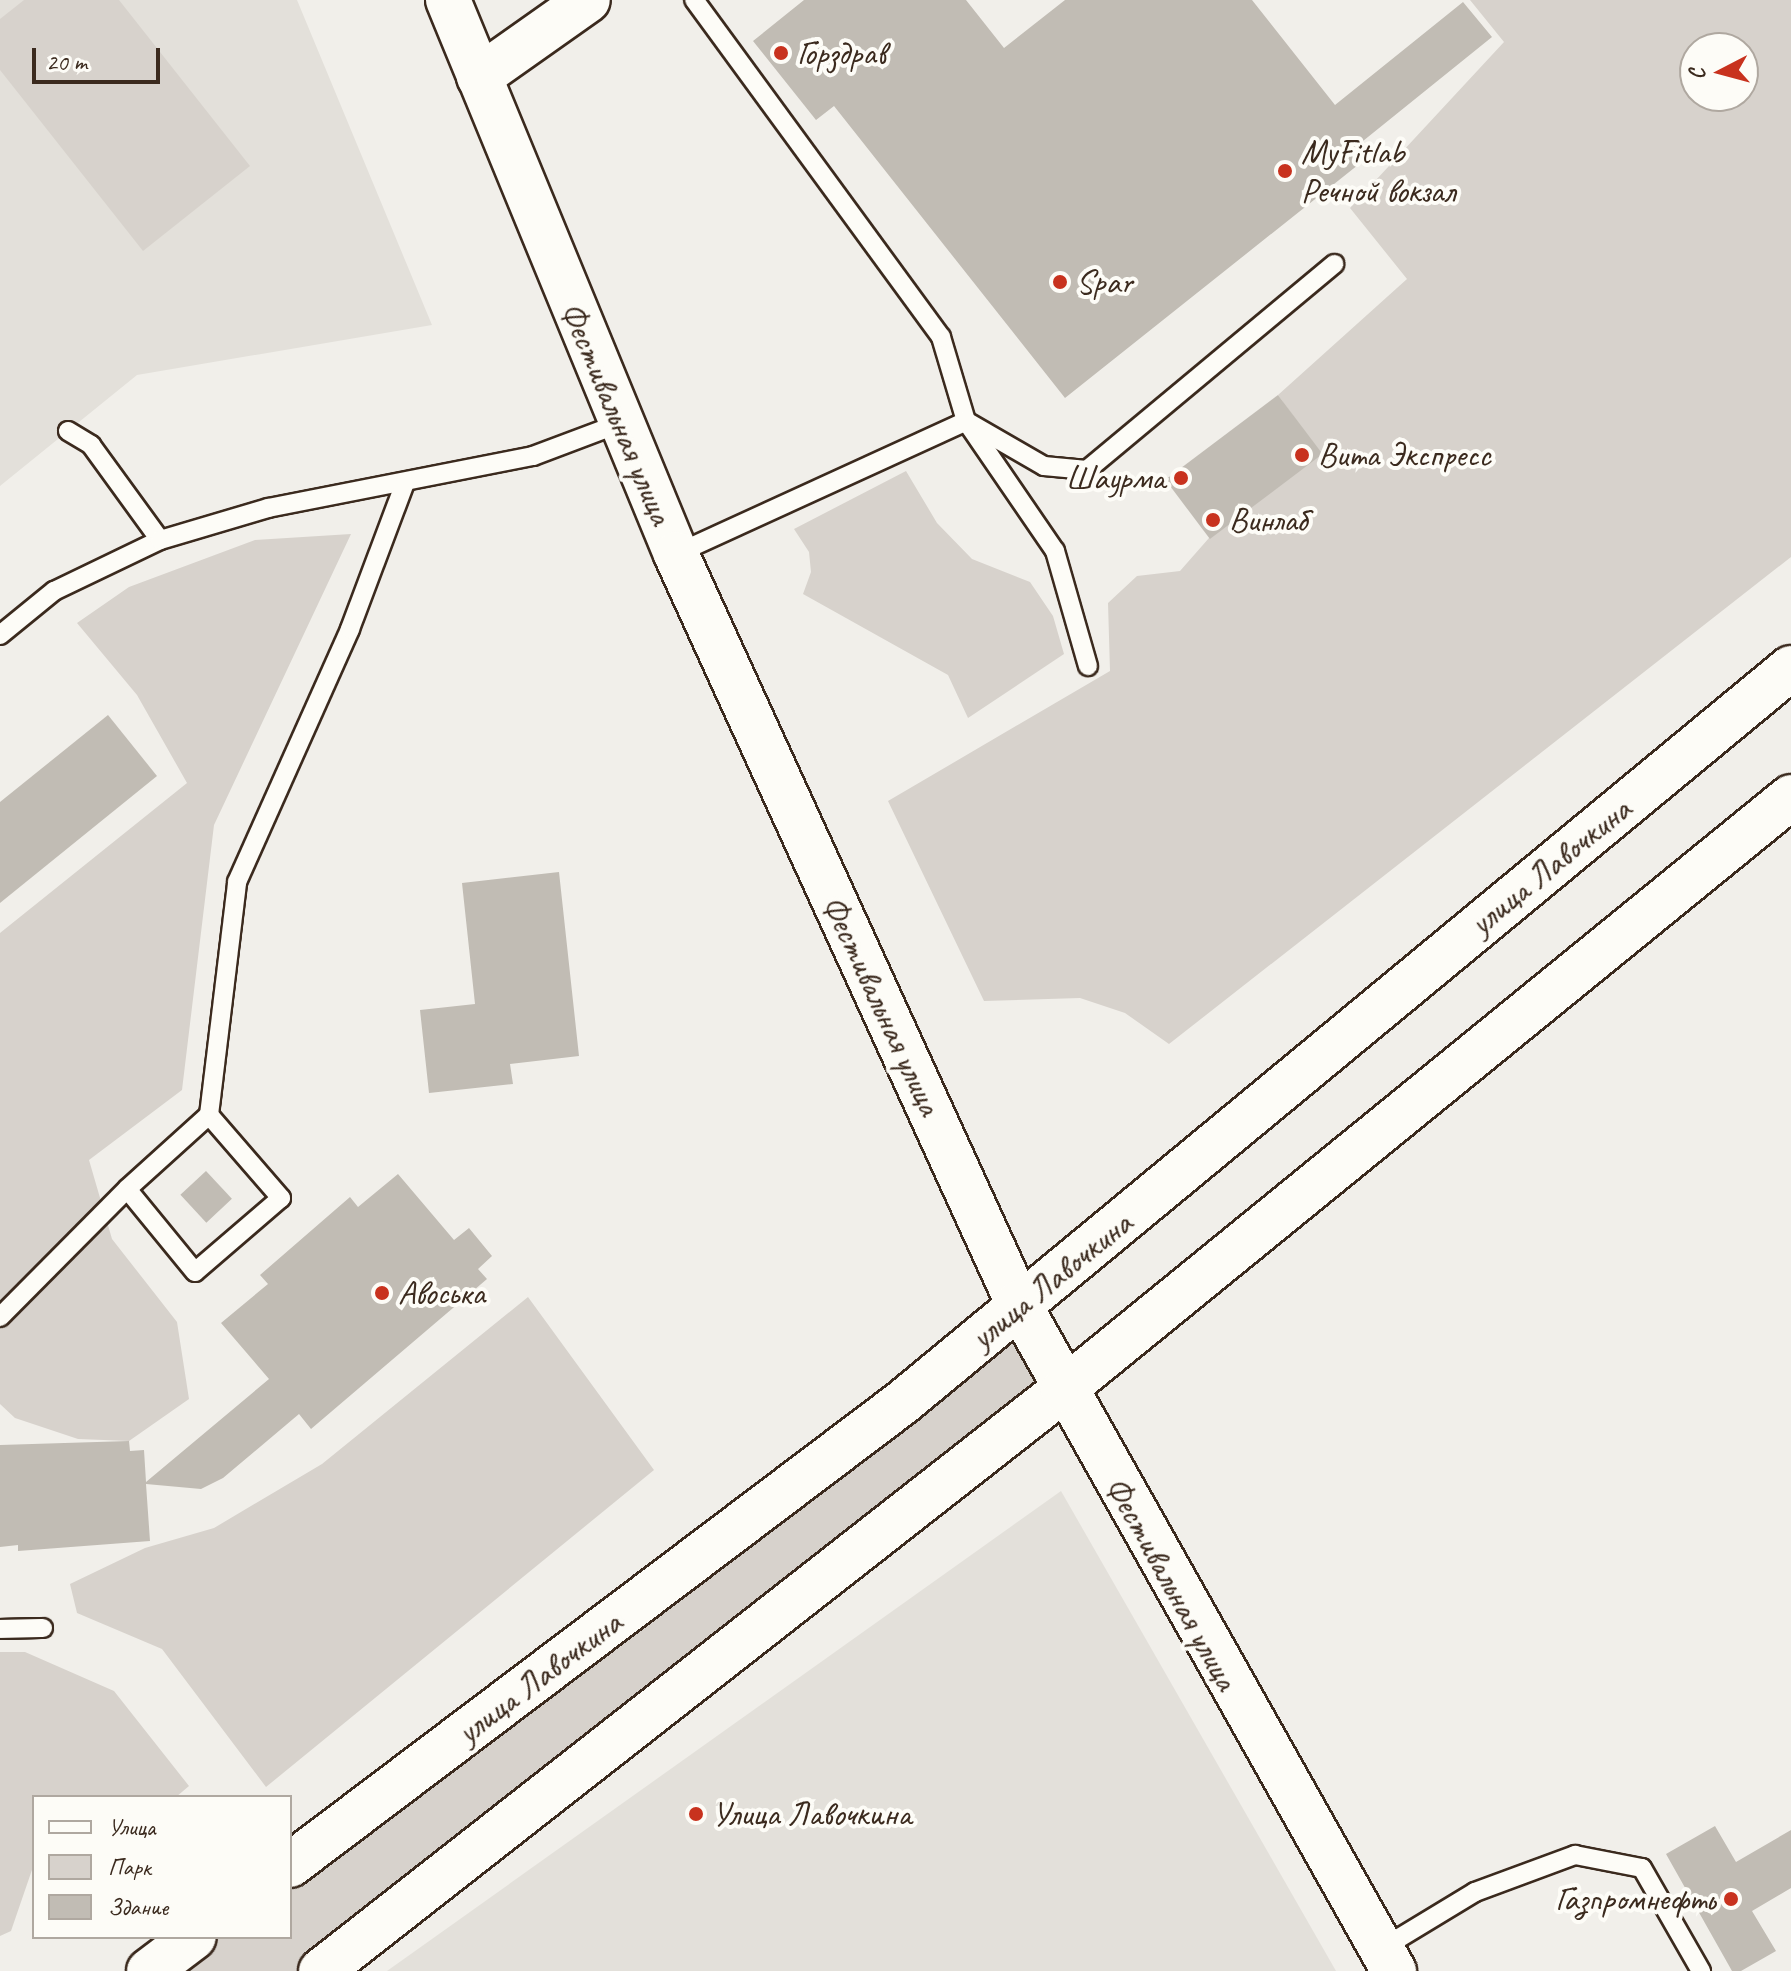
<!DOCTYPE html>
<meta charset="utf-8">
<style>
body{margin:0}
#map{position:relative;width:1791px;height:1971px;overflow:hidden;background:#f1efea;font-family:Caveat,sans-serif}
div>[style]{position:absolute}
.built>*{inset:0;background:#e3e0da}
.green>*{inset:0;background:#d7d2cc}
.building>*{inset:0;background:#c1bcb4;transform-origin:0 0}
.roads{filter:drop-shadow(2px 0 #3b2a1e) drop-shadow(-2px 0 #3b2a1e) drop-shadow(0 2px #3b2a1e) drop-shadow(0 -2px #3b2a1e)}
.service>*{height:18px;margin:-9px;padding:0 9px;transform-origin:9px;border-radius:9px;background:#fdfcf7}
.tertiary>*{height:44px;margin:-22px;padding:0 22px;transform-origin:22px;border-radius:22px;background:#fdfcf7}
.secondary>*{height:44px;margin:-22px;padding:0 22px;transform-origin:22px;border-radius:22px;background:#fdfcf7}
.dots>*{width:22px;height:22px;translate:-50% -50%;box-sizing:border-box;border:4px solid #fdfcf7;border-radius:50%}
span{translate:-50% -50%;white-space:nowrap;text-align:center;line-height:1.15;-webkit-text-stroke:8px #fdfcf7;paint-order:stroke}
.poi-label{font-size:34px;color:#3b2a1e}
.left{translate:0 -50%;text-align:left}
.right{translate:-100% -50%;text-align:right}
.street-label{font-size:34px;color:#3b2a1e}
.legend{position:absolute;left:32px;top:1795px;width:260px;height:144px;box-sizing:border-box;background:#fdfcf7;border:2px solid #afa8a0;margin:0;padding:10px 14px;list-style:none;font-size:24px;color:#3b2a1e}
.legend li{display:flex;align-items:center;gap:16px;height:40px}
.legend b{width:40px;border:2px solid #afa8a0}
.north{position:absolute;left:1679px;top:32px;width:80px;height:80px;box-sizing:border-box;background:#fdfcf7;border:2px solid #afa8a0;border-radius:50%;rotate:264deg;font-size:22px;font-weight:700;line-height:32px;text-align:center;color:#3b2a1e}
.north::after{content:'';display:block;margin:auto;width:28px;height:36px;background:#c8321e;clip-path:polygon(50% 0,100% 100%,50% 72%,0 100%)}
.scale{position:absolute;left:32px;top:48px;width:128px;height:36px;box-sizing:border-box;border:4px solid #3b2a1e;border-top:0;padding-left:10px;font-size:24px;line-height:28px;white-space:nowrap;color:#3b2a1e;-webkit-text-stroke:6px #fdfcf7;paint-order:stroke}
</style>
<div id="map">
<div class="built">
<div style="clip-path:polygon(0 0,297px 0,432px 325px,137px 375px,0 486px)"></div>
<div style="clip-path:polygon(1061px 1491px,1336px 1971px,387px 1971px)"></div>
</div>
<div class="green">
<div style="clip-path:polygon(24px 0,119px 0,250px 166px,143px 251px,0 70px,0 19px)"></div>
<div style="clip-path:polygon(evenodd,1470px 0,1791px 0,1791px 557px,1169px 1044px,1125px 1013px,1080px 998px,984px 1001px,888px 801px,1110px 671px,1108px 603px,1137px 576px,1180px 571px,1209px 538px,1321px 454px,1278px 395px,1407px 279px,1350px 208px,1504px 42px,1470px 0,1695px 48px,1743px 48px,1743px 96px,1695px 96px,1695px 48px)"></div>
<div style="clip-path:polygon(906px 471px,937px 523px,972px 559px,1030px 582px,1053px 616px,1064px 654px,968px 718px,948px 675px,803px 594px,811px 572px,809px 552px,794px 529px)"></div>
<div style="clip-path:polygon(351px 534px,214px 825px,182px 1090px,89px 1160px,112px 1239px,177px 1322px,189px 1399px,129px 1441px,78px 1439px,15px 1418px,0 1404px,0 933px,187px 783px,137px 695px,77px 623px,129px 587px,255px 540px)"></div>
<div style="clip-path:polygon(528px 1297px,654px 1470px,266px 1787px,162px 1649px,77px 1613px,70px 1584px,145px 1548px,214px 1528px,322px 1464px)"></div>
<div style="clip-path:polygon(1018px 1303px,1063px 1390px,321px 1971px,149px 1971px,194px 1937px,290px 1937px,290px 1865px)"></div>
<div style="clip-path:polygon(0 1652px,25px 1652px,114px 1691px,189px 1786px,176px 1797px,34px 1797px,34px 1864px,11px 1931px,0 1936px)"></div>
</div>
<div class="building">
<div style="clip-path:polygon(804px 0,966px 0,1004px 48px,1065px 0,1252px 0,1335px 105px,1463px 2px,1492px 37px,1363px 141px,1373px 153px,1065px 398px,834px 106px,816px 120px,753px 41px)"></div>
<div style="left:1278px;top:395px;width:74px;height:141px;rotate:53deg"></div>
<div style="clip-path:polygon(108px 715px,157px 776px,0 903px,0 802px)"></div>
<div style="clip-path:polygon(559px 872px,579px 1056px,510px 1064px,513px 1084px,429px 1093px,420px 1010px,475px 1004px,462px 883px)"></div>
<div style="left:206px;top:1171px;width:38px;height:35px;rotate:47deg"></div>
<div style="clip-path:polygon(398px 1174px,454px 1240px,469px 1228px,492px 1256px,478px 1269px,487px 1279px,311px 1429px,299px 1414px,223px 1478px,201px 1489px,146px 1484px,150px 1541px,18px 1551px,18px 1545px,0 1547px,0 1445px,129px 1441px,130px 1451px,144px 1450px,146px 1482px,269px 1379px,221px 1323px,268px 1284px,260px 1275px,350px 1197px,358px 1207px)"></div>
<div style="clip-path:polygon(1715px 1826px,1736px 1862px,1791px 1830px,1791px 1888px,1752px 1911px,1776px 1951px,1741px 1971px,1732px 1971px,1666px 1854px)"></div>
</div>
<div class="roads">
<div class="service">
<div style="left:68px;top:431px;width:27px;rotate:31deg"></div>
<div style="left:91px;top:445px;width:117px;rotate:54deg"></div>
<div style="left:676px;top:554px;width:319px;rotate:-24.6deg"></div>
<div style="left:966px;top:421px;width:88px;rotate:-106.6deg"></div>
<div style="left:941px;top:337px;width:418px;rotate:-126.2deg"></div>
<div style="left:0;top:635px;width:70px;rotate:-39.2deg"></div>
<div style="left:54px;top:591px;width:118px;rotate:-25.7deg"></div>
<div style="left:160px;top:540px;width:113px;rotate:-16.5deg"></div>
<div style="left:268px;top:508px;width:270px;rotate:-11.1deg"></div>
<div style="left:533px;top:456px;width:94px;rotate:-20.6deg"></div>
<div style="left:1088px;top:666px;width:120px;rotate:-106deg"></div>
<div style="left:1055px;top:551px;width:158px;rotate:-124.4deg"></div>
<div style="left:966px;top:421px;width:90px;rotate:30deg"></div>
<div style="left:1044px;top:466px;width:43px;rotate:5.3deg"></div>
<div style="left:1087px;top:470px;width:322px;rotate:-39.8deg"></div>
<div style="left:209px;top:1115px;width:235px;rotate:-83.1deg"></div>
<div style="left:237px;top:882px;width:277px;rotate:-65.9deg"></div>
<div style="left:350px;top:629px;width:156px;rotate:-69.4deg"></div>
<div style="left:209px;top:1115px;width:110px;rotate:49.1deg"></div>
<div style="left:281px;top:1198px;width:113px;rotate:139.3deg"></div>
<div style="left:195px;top:1272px;width:107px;rotate:-129.3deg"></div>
<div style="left:127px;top:1189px;width:110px;rotate:-42.1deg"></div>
<div style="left:0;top:1317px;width:180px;rotate:-45.2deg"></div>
<div style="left:0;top:1629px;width:43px;rotate:-1.3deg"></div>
<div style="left:1381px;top:1949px;width:110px;rotate:-31.2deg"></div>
<div style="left:1475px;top:1892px;width:107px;rotate:-20.3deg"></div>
<div style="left:1575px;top:1855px;width:68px;rotate:11deg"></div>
<div style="left:1642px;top:1868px;width:119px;rotate:60.2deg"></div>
</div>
<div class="tertiary">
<div style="left:448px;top:0;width:599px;rotate:67.63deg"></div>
<div style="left:676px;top:554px;width:823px;rotate:65.46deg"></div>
<div style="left:1018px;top:1303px;width:767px;rotate:60.63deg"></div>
<div style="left:479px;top:77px;width:133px;rotate:-35.2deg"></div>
</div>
<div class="secondary">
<div style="left:290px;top:1865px;width:768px;rotate:-37.06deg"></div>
<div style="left:903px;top:1402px;width:1152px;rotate:-39.58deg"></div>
<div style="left:149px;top:1971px;width:56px;rotate:-37.1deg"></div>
<div style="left:321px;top:1971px;width:942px;rotate:-38.06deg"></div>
<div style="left:1063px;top:1390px;width:939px;rotate:-39.16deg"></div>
</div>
</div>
<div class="dots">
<div style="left:781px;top:53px;background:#c8321e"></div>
<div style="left:1285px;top:171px;background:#c8321e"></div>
<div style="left:1060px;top:282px;background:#c8321e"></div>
<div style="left:1302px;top:455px;background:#c8321e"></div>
<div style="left:1181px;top:478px;background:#c8321e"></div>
<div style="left:1213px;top:520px;background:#c8321e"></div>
<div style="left:382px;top:1293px;background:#c8321e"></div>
<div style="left:696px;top:1814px;background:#c8321e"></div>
<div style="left:1731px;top:1899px;background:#c8321e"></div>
</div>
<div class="poi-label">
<span class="left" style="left:797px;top:53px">Горздрав</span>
<span class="left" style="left:1301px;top:171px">MyFitlab<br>Речной вокзал</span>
<span class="left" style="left:1076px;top:282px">Spar</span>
<span class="left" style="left:1318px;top:455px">Вита Экспресс</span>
<span class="right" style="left:1165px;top:478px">Шаурма</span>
<span class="left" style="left:1229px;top:520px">Винлаб</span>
<span class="left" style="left:398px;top:1293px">Авоська</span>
<span class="left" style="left:712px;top:1814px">Улица Лавочкина</span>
<span class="right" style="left:1715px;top:1899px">Газпромнефть</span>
</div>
<div class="street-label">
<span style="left:617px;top:413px;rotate:67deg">Фестивальная улица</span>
<span style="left:1550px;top:866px;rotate:-39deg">улица Лавочкина</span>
<span style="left:882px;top:1005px;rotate:65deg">Фестивальная улица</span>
<span style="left:1051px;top:1280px;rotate:-39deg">улица Лавочкина</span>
<span style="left:1172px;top:1583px;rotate:61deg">Фестивальная улица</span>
<span style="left:539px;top:1677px;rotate:-37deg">улица Лавочкина</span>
</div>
<ul class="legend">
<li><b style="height:10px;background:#fdfcf7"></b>Улица</li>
<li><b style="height:22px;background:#d7d2cc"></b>Парк</li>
<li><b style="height:22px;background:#c1bcb4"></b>Здание</li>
</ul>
<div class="north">С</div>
<div class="scale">20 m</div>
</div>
